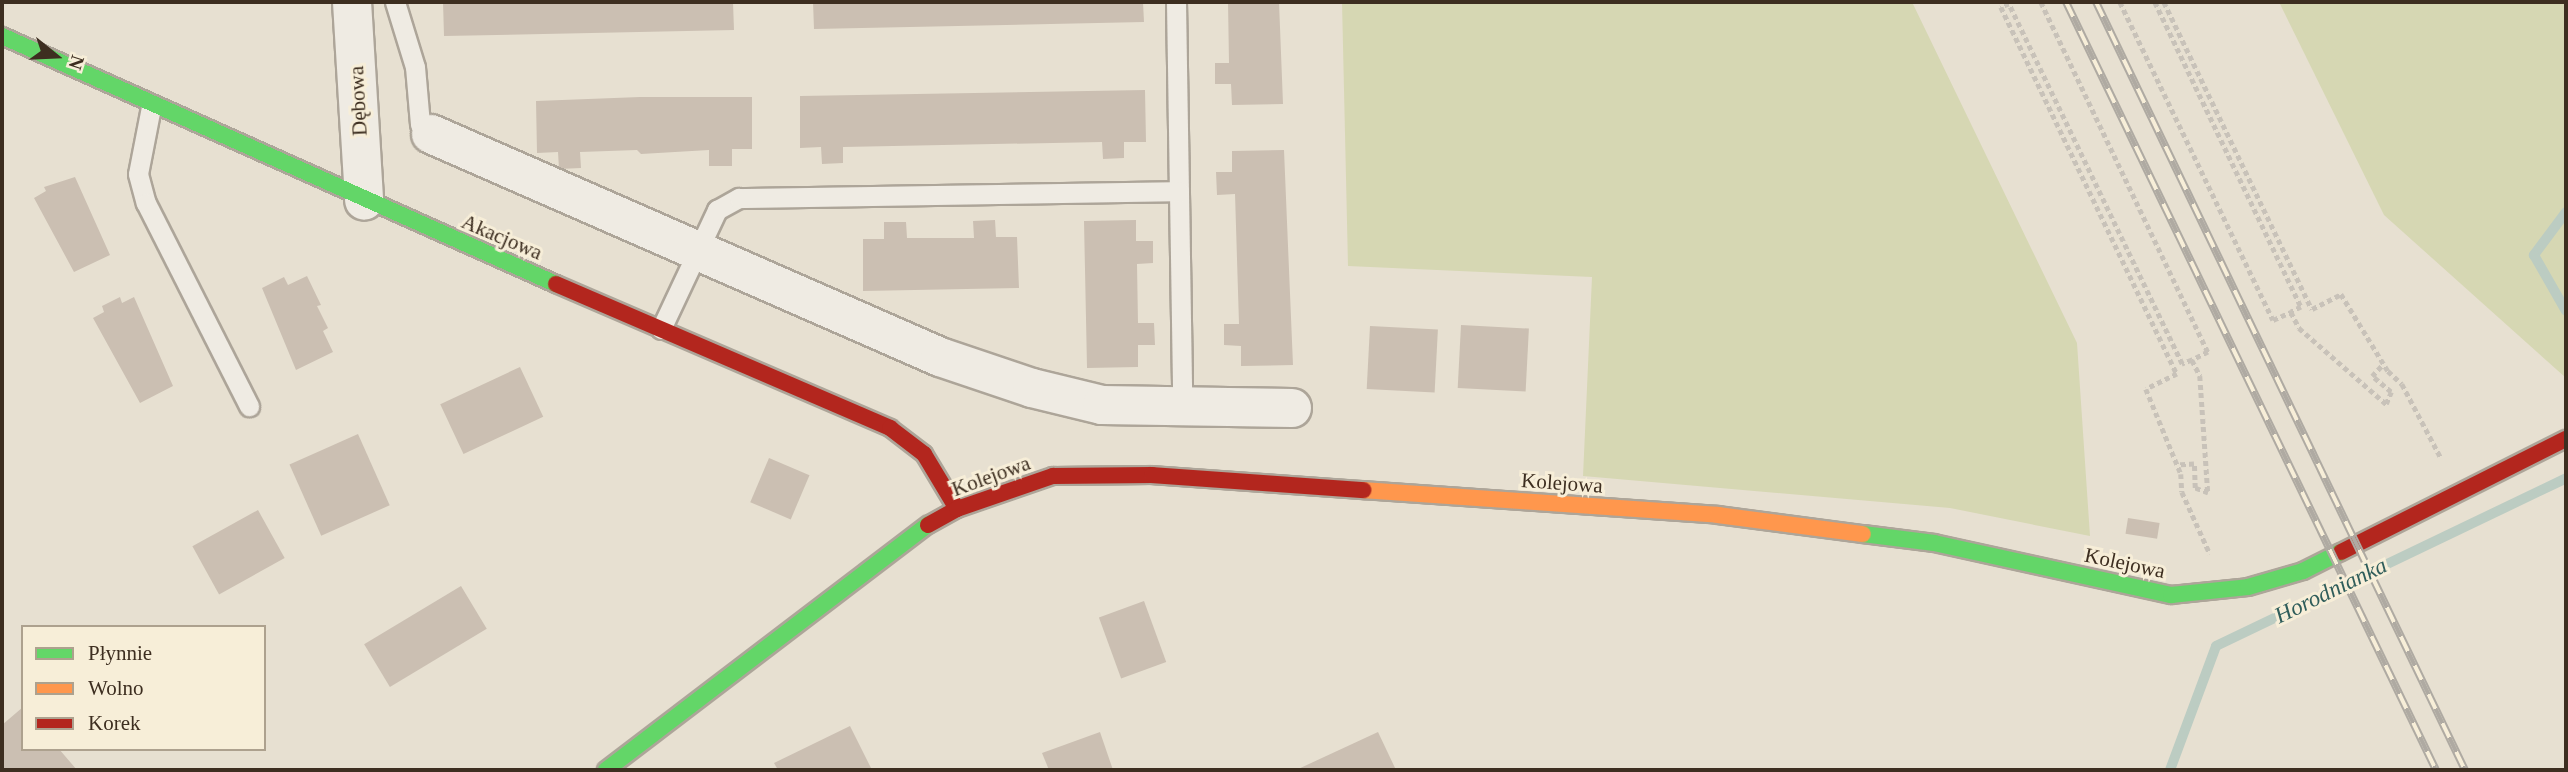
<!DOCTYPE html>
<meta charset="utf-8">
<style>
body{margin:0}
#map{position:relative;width:2568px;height:772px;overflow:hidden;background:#e7e0d1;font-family:Georgia,serif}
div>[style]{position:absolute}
.green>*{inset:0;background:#d6d7b3}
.stream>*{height:10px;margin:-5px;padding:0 5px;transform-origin:5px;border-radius:5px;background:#bcccc2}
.building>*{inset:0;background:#cbbfb2;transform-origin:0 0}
.path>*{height:4.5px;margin-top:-2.25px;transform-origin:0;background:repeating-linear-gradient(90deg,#c8c2b9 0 5px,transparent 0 8.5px)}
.roads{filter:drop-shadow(2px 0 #ada599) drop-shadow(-2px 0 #ada599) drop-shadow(0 2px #ada599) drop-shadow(0 -2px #ada599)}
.lane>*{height:19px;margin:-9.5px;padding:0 9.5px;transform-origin:9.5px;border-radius:9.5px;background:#efebe3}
.street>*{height:38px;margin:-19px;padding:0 19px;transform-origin:19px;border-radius:19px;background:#efebe3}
.fast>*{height:16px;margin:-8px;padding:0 8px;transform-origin:8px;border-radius:8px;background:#63d668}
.slow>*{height:16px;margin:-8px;padding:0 8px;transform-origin:8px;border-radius:8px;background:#ff974d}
.jam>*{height:16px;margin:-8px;padding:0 8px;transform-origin:8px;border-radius:8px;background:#b3261e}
.rail>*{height:8px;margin-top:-4px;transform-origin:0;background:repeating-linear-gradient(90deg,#f7eed8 0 16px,#afaaa2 0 32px);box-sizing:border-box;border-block:2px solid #afaaa2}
span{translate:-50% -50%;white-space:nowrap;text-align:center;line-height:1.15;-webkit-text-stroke:6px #f7eed8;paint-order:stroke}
.street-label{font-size:21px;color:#3d2e20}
.water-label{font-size:23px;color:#2f5d5a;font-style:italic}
.frame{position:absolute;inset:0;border:4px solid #3d2e20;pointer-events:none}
.legend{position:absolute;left:21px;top:625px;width:245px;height:126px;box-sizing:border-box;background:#f7eed8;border:2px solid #ada18e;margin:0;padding:9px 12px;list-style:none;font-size:21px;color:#3d2e20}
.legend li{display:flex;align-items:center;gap:14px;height:35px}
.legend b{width:35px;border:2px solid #ada18e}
.north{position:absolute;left:21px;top:21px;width:70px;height:70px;-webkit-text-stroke:5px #f7eed8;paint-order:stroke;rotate:108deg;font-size:19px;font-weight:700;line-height:28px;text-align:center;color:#3d2e20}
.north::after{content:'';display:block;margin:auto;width:24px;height:32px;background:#3d2e20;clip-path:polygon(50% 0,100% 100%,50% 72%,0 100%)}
</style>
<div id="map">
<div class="green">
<div style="clip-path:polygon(1342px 2px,1912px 2px,2077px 343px,2090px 536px,1950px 508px,1583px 476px,1592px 277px,1348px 266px)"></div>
<div style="clip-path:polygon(2279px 2px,2566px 2px,2566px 378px,2384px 215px)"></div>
</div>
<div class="stream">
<div style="left:2566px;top:212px;width:54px;rotate:126.7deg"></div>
<div style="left:2534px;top:255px;width:64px;rotate:60.3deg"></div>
<div style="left:2170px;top:770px;width:132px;rotate:-69.6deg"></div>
<div style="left:2216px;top:646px;width:388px;rotate:-25.6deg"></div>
</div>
<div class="building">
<div style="clip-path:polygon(443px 2px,733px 2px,734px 30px,444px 36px)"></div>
<div style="clip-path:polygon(813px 2px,1143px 2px,1144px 22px,814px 29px)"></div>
<div style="clip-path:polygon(1228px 2px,1279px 2px,1283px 104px,1232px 105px,1231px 84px,1215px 84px,1215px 63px,1229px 63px)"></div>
<div style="clip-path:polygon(1145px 90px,1146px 142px,1124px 142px,1124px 158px,1103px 159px,1102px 142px,843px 147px,843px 163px,822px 164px,821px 147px,800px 148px,800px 96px)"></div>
<div style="clip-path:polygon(640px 97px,752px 97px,752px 149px,732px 149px,732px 166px,709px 166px,709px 150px,641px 154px,637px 150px,580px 152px,581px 168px,559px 169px,558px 152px,537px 153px,536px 101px)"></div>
<div style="clip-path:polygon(1284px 150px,1293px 365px,1241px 366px,1241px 346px,1224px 345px,1224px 324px,1239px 324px,1235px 194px,1217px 195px,1216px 172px,1232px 172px,1232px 151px)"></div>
<div style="clip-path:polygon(75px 177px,110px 255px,74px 272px,34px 198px,46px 191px,44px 187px)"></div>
<div style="clip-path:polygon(995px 220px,996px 237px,1017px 237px,1019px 288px,863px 291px,863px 239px,884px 239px,884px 222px,906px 222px,907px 238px,974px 238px,973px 221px)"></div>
<div style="clip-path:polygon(1136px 220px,1136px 241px,1153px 241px,1153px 263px,1137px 264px,1138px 323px,1154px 323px,1155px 345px,1138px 345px,1138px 367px,1087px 368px,1084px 221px)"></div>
<div style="clip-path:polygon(307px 276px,321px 305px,317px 306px,328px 328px,323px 331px,333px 352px,296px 370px,262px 288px,284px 277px,288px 285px)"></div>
<div style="clip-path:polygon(120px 297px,122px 303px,134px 297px,173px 386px,140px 403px,93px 318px,104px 312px,102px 306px)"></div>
<div style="left:1461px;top:325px;width:68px;height:63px;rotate:3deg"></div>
<div style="left:1370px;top:326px;width:68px;height:63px;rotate:3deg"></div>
<div style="left:520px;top:367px;width:55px;height:88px;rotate:65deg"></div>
<div style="left:358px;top:434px;width:78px;height:75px;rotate:66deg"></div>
<div style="left:769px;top:458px;width:44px;height:48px;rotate:23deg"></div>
<div style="left:258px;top:510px;width:55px;height:75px;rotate:61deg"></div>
<div style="left:2128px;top:518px;width:32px;height:16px;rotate:9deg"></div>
<div style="left:461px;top:586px;width:50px;height:113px;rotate:59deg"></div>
<div style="left:1144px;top:601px;width:65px;height:48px;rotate:70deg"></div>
<div style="clip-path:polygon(23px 707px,23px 749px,59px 749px,77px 770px,2px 770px,2px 725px)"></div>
<div style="clip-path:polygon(850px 726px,872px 770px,778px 770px,774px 763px)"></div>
<div style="clip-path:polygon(1100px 732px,1113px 770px,1049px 770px,1042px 753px)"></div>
<div style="clip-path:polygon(1378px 732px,1396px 770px,1296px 770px)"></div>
</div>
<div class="path">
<div style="left:2041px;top:2px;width:388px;rotate:64.5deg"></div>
<div style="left:2208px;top:352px;width:18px;rotate:153deg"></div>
<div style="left:2192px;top:360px;width:18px;rotate:63deg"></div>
<div style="left:2200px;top:376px;width:117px;rotate:86.1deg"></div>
<div style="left:2208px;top:493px;width:14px;rotate:-159deg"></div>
<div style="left:2195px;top:488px;width:24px;rotate:-92deg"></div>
<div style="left:2194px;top:464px;width:17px;rotate:177deg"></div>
<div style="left:2120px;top:2px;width:353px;rotate:64.3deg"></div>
<div style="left:2273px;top:320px;width:20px;rotate:-24deg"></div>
<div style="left:2291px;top:312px;width:18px;rotate:63deg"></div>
<div style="left:2299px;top:328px;width:116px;rotate:41.1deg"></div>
<div style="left:2386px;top:404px;width:13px;rotate:-67deg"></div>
<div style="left:2391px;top:392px;width:25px;rotate:-140deg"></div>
<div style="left:2372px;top:376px;width:16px;rotate:-47deg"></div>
<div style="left:2155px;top:2px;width:338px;rotate:64.4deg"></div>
<div style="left:2301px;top:307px;width:11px;rotate:153deg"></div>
<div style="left:2164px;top:2px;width:341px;rotate:64.3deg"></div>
<div style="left:2312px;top:309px;width:33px;rotate:-27deg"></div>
<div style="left:2341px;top:294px;width:90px;rotate:58.6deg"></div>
<div style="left:2388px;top:371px;width:19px;rotate:43deg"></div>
<div style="left:2402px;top:384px;width:84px;rotate:62.2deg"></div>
<div style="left:2192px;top:360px;width:11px;rotate:158deg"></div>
<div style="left:2182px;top:364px;width:399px;rotate:-115.7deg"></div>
<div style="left:2009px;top:4px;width:9px;rotate:159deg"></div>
<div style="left:2001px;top:7px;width:407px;rotate:64.4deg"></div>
<div style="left:2177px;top:374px;width:34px;rotate:154deg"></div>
<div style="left:2146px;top:389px;width:92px;rotate:67.6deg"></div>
<div style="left:2181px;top:474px;width:18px;rotate:87deg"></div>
<div style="left:2182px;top:492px;width:68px;rotate:65.7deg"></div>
</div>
<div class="roads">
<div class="lane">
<div style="left:395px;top:2px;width:68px;rotate:72.9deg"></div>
<div style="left:415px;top:67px;width:57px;rotate:85deg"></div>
<div style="left:420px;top:124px;width:15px;rotate:42deg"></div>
<div style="left:1176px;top:2px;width:404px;rotate:89.1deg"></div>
<div style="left:151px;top:107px;width:68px;rotate:101deg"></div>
<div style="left:138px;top:174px;width:30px;rotate:75deg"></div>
<div style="left:146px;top:203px;width:228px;rotate:63.1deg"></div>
<div style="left:661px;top:329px;width:132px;rotate:-64.8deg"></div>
<div style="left:717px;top:210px;width:25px;rotate:-29deg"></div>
<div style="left:739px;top:198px;width:440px;rotate:-0.9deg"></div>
</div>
<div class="street">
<div style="left:352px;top:2px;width:199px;rotate:86.5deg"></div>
<div style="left:431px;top:134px;width:556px;rotate:23.66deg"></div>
<div style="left:940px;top:357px;width:97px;rotate:18.6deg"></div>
<div style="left:1032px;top:388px;width:72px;rotate:13.7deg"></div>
<div style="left:1102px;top:405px;width:190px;rotate:0.9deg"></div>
</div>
<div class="fast">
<div style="left:2px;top:36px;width:607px;rotate:24.12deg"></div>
<div style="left:1863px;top:534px;width:72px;rotate:7.2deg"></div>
<div style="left:1934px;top:543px;width:243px;rotate:12.4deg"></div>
<div style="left:2171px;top:595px;width:77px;rotate:-5.9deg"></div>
<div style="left:2248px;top:587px;width:57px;rotate:-16.2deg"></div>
<div style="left:2303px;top:571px;width:42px;rotate:-26.6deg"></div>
<div style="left:606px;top:770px;width:405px;rotate:-37.3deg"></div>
</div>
<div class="slow">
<div style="left:1363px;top:490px;width:356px;rotate:4deg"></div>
<div style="left:1718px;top:515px;width:146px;rotate:7.5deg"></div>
</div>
<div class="jam">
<div style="left:556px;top:284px;width:364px;rotate:23.3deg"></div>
<div style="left:890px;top:428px;width:43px;rotate:37.4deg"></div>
<div style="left:924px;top:454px;width:64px;rotate:59deg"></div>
<div style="left:928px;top:525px;width:33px;rotate:-29deg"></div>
<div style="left:957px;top:509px;width:102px;rotate:-19deg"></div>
<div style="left:1053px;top:476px;width:99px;rotate:-0.6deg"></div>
<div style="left:1152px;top:475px;width:212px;rotate:4.1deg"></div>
<div style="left:2341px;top:552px;width:252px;rotate:-26.7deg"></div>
</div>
</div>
<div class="rail">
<div style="left:2066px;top:2px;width:852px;rotate:64.28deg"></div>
<div style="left:2096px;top:2px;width:852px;rotate:64.34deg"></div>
</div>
<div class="street-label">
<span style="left:358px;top:101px;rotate:-93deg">Dębowa</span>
<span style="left:502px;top:237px;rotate:23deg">Akacjowa</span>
<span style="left:991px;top:476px;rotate:-20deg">Kolejowa</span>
<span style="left:1562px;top:483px;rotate:4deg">Kolejowa</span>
<span style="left:2125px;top:563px;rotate:12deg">Kolejowa</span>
</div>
<div class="water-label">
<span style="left:2331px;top:591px;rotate:-26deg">Horodnianka</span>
</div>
<div class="frame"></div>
<ul class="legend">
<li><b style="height:9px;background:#63d668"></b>Płynnie</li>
<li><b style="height:9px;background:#ff974d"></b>Wolno</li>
<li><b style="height:9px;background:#b3261e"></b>Korek</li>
</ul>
<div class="north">N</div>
</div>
